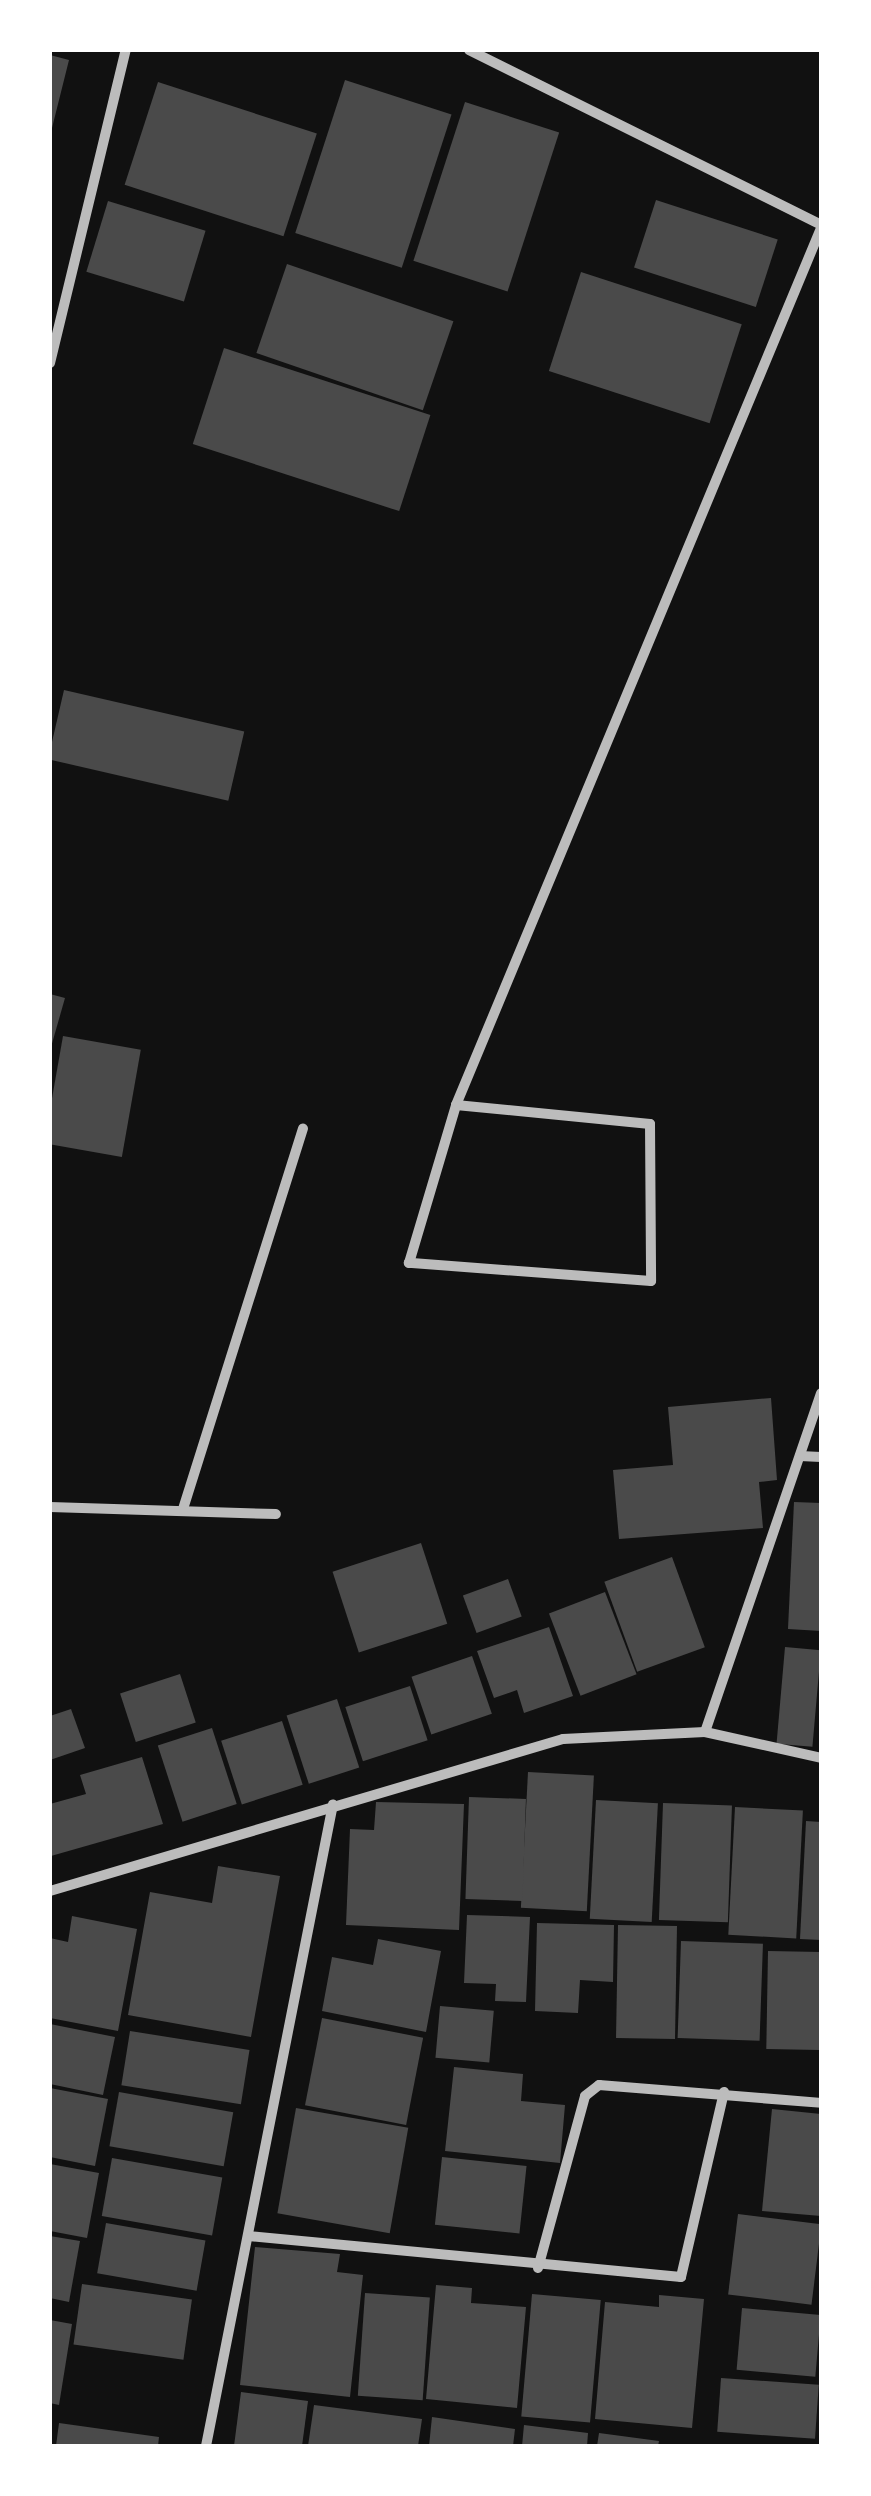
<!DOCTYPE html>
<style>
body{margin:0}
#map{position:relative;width:871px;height:2496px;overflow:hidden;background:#111;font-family:"Titillium Web",sans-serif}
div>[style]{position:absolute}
.building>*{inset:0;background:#4a4a4a;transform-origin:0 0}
.minor>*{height:10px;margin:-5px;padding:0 5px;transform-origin:5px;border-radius:5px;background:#bcbcbc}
span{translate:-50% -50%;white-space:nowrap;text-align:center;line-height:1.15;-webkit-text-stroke:8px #fff;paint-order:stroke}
.frame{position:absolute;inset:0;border:52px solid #fff;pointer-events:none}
</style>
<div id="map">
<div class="building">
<div style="clip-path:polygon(50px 55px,69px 60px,51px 132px,50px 132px)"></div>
<div style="left:345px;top:80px;width:112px;height:161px;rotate:18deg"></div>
<div style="left:158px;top:82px;width:167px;height:108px;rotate:18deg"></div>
<div style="left:465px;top:102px;width:99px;height:167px;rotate:18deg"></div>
<div style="left:656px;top:200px;width:128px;height:71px;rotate:18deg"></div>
<div style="left:108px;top:201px;width:102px;height:74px;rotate:17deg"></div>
<div style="left:287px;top:264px;width:176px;height:94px;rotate:19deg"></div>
<div style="left:581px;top:272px;width:169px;height:104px;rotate:18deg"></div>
<div style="left:224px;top:348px;width:217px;height:101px;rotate:18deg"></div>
<div style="left:64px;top:690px;width:185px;height:71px;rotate:13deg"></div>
<div style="clip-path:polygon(50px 994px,65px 998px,51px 1047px,50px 1047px)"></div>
<div style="left:63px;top:1036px;width:79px;height:109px;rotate:10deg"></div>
<div style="clip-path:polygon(771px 1398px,777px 1480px,759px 1482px,763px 1528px,619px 1539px,613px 1470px,673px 1465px,668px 1407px)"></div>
<div style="clip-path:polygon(794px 1502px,821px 1503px,821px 1631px,788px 1629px)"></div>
<div style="left:421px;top:1543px;width:85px;height:93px;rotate:72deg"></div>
<div style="left:672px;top:1557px;width:96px;height:72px;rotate:70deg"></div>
<div style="left:508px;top:1579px;width:40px;height:48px;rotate:70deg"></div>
<div style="left:605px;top:1592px;width:88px;height:60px;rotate:69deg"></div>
<div style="clip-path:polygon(549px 1627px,573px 1696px,524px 1713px,517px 1690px,494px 1698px,477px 1651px)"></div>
<div style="left:785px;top:1647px;width:36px;height:97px;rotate:5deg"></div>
<div style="left:472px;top:1656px;width:61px;height:64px;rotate:71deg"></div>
<div style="left:180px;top:1674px;width:51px;height:63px;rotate:72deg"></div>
<div style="left:410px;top:1686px;width:57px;height:68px;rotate:72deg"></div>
<div style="left:337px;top:1699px;width:72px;height:53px;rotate:72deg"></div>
<div style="clip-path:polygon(71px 1709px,85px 1748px,50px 1760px,50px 1716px)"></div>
<div style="left:282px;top:1721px;width:67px;height:64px;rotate:72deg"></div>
<div style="left:212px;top:1728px;width:80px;height:57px;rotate:72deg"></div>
<div style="clip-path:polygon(142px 1757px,163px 1824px,51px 1856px,50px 1804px,86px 1794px,80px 1775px)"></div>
<div style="left:528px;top:1772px;width:66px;height:136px;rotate:3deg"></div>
<div style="left:469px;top:1797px;width:57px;height:102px;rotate:2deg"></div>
<div style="left:596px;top:1800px;width:62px;height:119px;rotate:3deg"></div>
<div style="clip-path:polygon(376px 1802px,464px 1804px,459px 1930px,346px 1925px,350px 1829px,374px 1830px)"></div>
<div style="left:663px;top:1803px;width:69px;height:117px;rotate:2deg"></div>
<div style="left:735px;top:1807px;width:68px;height:128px;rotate:3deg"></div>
<div style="clip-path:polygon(806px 1821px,821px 1822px,821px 1940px,800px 1939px)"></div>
<div style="clip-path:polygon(218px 1866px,280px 1876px,251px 2037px,128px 2015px,150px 1892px,212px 1903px)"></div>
<div style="clip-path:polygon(467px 1915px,530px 1917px,526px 2002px,495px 2001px,496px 1984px,464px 1983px)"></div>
<div style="clip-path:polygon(72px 1916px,137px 1929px,118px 2031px,50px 2018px,50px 1938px,68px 1942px)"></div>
<div style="clip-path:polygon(537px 1923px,614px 1925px,613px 1982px,580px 1980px,578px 2013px,535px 2011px)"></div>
<div style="left:618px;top:1925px;width:59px;height:113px;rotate:1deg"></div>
<div style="clip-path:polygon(378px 1939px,441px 1951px,426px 2032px,322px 2011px,332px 1957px,373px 1965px)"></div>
<div style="left:681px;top:1941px;width:82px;height:97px;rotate:2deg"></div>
<div style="left:768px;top:1951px;width:53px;height:98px;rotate:1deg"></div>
<div style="left:440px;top:2006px;width:54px;height:52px;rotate:5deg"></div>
<div style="left:322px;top:2018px;width:103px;height:89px;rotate:11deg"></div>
<div style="clip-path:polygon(50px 2024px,115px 2037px,103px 2095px,50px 2084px)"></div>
<div style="left:130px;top:2031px;width:121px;height:55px;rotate:9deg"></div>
<div style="clip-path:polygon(454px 2067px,523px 2074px,521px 2101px,565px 2105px,560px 2163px,445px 2151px)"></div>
<div style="clip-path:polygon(50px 2088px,108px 2099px,95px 2166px,50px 2157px)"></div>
<div style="left:119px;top:2092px;width:116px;height:55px;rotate:10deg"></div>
<div style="left:296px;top:2108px;width:114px;height:107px;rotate:10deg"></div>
<div style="clip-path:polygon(772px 2109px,821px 2114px,821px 2216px,762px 2211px)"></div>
<div style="left:442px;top:2157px;width:85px;height:68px;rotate:6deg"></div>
<div style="left:112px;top:2158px;width:112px;height:59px;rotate:10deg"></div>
<div style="clip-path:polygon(50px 2164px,99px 2173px,87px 2238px,50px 2231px)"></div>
<div style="left:738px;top:2214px;width:84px;height:81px;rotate:7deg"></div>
<div style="left:106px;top:2223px;width:101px;height:51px;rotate:10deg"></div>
<div style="clip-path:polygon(50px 2236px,80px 2241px,69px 2302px,50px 2298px)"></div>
<div style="clip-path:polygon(255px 2247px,340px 2254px,337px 2272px,363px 2275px,350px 2397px,240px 2385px)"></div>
<div style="left:82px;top:2284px;width:111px;height:61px;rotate:8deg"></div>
<div style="clip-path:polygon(436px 2285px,472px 2288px,471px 2303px,526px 2307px,517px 2408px,426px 2399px)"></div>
<div style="left:365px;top:2293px;width:65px;height:103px;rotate:4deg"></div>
<div style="left:532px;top:2294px;width:69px;height:123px;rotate:5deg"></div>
<div style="clip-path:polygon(659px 2295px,704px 2299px,692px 2428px,595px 2419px,605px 2302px,659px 2307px)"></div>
<div style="left:742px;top:2308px;width:79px;height:62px;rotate:5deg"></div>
<div style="clip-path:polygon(50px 2320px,72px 2324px,59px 2405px,50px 2403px)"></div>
<div style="left:721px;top:2378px;width:98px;height:54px;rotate:4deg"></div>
<div style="clip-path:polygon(241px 2392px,308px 2401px,302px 2446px,234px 2446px)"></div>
<div style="clip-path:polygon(314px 2405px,422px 2419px,418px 2446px,308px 2446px)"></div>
<div style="clip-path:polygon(432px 2417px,515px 2429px,513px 2446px,429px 2446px)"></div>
<div style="clip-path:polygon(59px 2423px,159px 2437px,158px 2446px,56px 2446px)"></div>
<div style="clip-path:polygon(524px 2425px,588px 2433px,587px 2446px,522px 2446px)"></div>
<div style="clip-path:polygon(599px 2433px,659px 2441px,658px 2446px,597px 2446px)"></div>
</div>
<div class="minor">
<div style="left:469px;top:50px;width:393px;rotate:26.4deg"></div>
<div style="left:50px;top:363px;width:322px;rotate:-76.4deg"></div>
<div style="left:456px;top:1105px;width:195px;rotate:5.6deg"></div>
<div style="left:650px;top:1124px;width:157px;rotate:89.6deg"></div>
<div style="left:651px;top:1281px;width:243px;rotate:-175.7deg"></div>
<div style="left:409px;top:1263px;width:165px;rotate:-73.4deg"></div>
<div style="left:456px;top:1105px;width:950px;rotate:-67.4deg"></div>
<div style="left:800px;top:1456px;width:21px;rotate:3deg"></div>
<div style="left:50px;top:1507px;width:226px;rotate:1.8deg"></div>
<div style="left:183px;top:1509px;width:399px;rotate:-72.5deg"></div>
<div style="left:705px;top:1732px;width:358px;rotate:-71.1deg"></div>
<div style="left:50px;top:1891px;width:535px;rotate:-16.5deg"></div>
<div style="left:563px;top:1739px;width:142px;rotate:-2.8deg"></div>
<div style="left:705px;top:1732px;width:119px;rotate:12.6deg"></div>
<div style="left:248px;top:2236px;width:435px;rotate:5.4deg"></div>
<div style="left:681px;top:2277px;width:190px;rotate:-76.9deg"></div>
<div style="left:538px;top:2268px;width:178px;rotate:-74.7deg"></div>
<div style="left:585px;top:2096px;width:18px;rotate:-38deg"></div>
<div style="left:599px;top:2085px;width:223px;rotate:4.6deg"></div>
<div style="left:206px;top:2446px;width:654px;rotate:-78.81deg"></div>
</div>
<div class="frame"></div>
</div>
